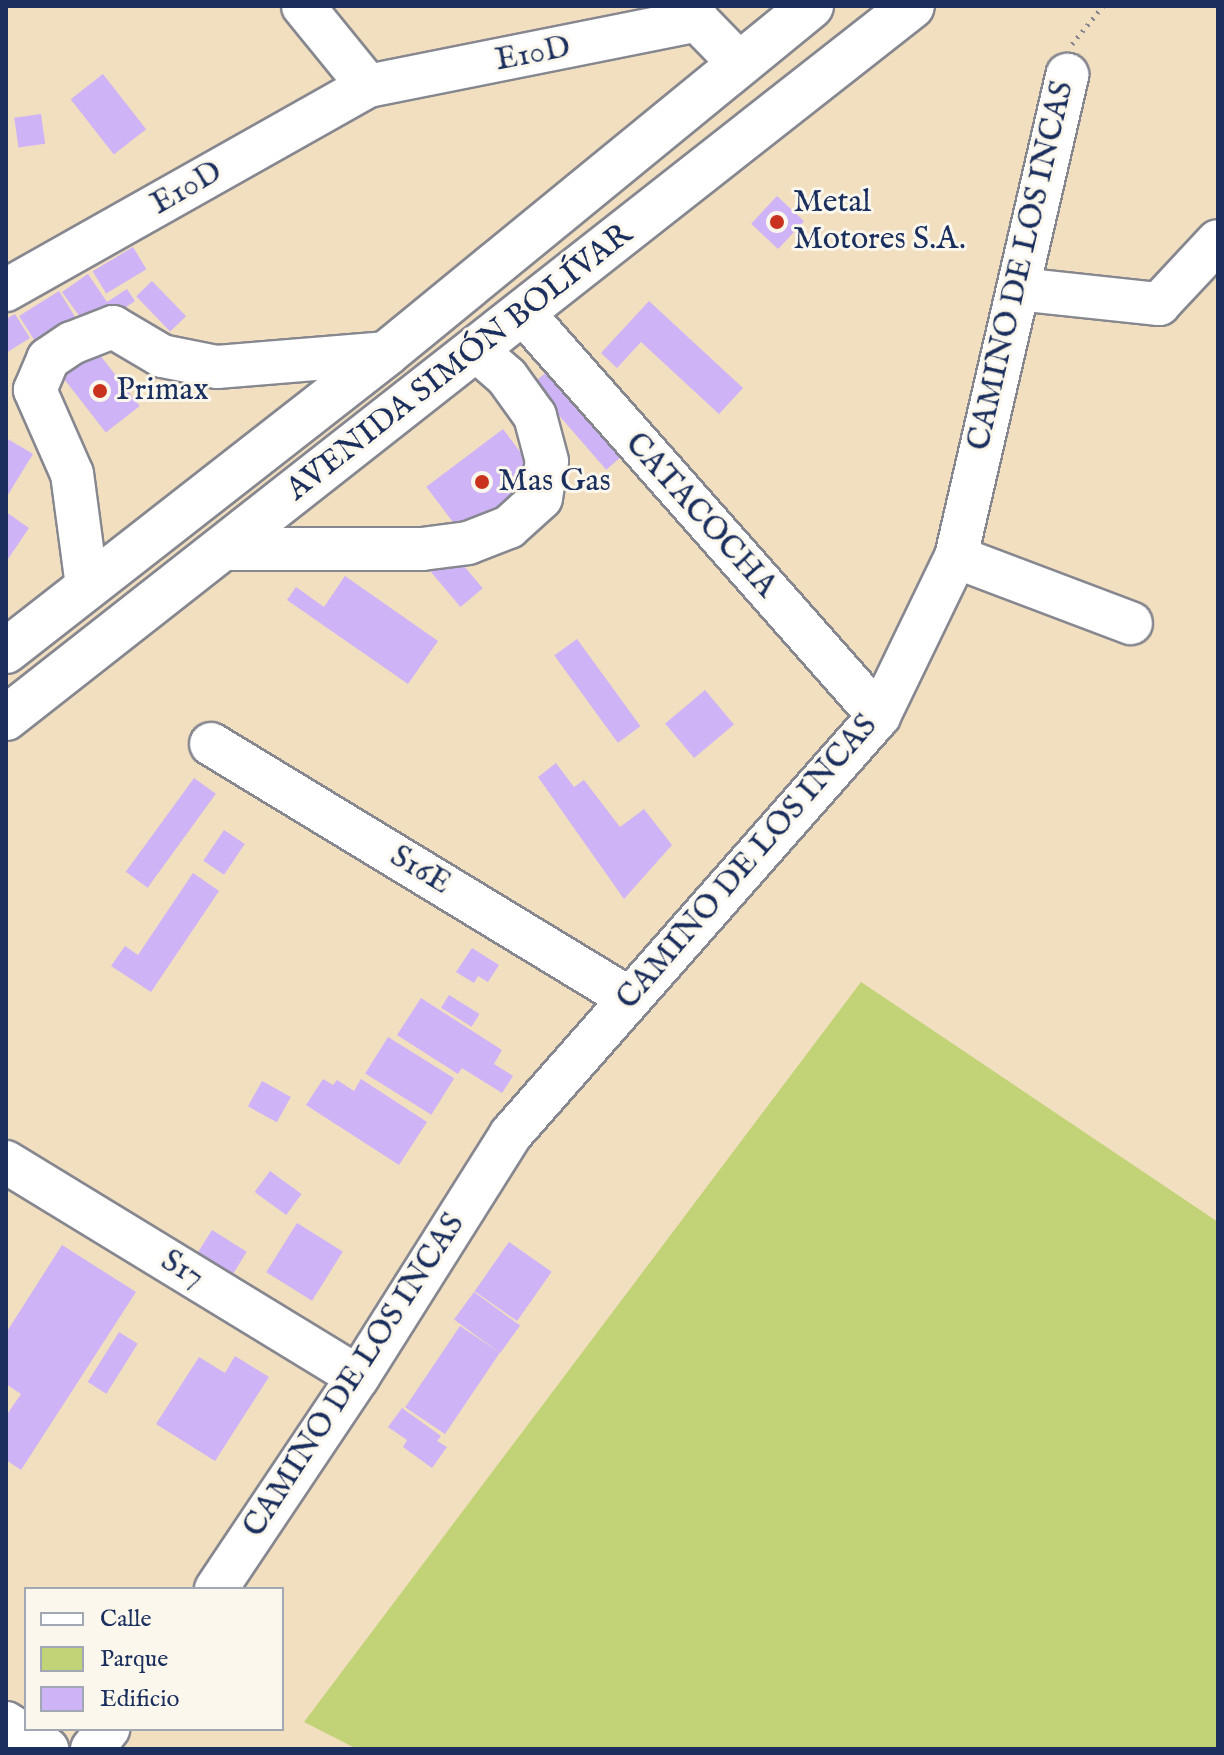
<!DOCTYPE html>
<meta charset="utf-8">
<style>
body{margin:0}
#map{position:relative;width:1224px;height:1755px;overflow:hidden;background:#f2dfc0;font-family:"IM FELL English",serif}
div>[style]{position:absolute}
.green>*{inset:0;background:#c1d376}
.building>*{inset:0;background:#ceb3f7;transform-origin:0 0}
.path>*{height:5px;margin-top:-2.5px;transform-origin:0;background:repeating-linear-gradient(90deg,#86878f 0 2px,transparent 0 8px)}
.roads{filter:drop-shadow(2px 0 #86878f) drop-shadow(-2px 0 #86878f) drop-shadow(0 2px #86878f) drop-shadow(0 -2px #86878f)}
.minor>*{height:42px;margin:-21px;padding:0 21px;transform-origin:21px;border-radius:21px;background:#fff}
.highway>*{height:44px;margin:-22px;padding:0 22px;transform-origin:22px;border-radius:22px;background:#fff}
.dots>*{width:22px;height:22px;translate:-50% -50%;box-sizing:border-box;border:4px solid #fbf7ec;border-radius:50%}
span{translate:-50% -50%;white-space:nowrap;text-align:center;line-height:1.15;-webkit-text-stroke:6px #fbf7ec;paint-order:stroke}
.street-label{font-size:32px;color:#1b2f5e}
.poi-label{font-size:32px;color:#1b2f5e}
.left{translate:0 -50%;text-align:left}
.frame{position:absolute;inset:0;border:8px solid #1b2f5e;pointer-events:none}
.legend{position:absolute;left:24px;top:1587px;width:260px;height:144px;box-sizing:border-box;background:#fbf7ec;border:2px solid #a1a7b3;margin:0;padding:10px 14px;list-style:none;font-size:24px;color:#1b2f5e}
.legend li{display:flex;align-items:center;gap:16px;height:40px}
.legend b{width:40px;border:2px solid #a1a7b3}
</style>
<div id="map">
<div class="green">
<div style="clip-path:polygon(861px 982px,1218px 1222px,1218px 1749px,357px 1749px,304px 1722px)"></div>
</div>
<div class="building">
<div style="left:103px;top:74px;width:70px;height:41px;rotate:52deg"></div>
<div style="left:41px;top:114px;width:30px;height:27px;rotate:82deg"></div>
<div style="left:777px;top:196px;width:37px;height:38px;rotate:43deg"></div>
<div style="left:133px;top:247px;width:26px;height:47px;rotate:59deg"></div>
<div style="clip-path:polygon(88px 274px,107px 302px,127px 289px,135px 301px,90px 331px,62px 292px)"></div>
<div style="left:152px;top:281px;width:49px;height:22px;rotate:46deg"></div>
<div style="left:59px;top:291px;width:40px;height:47px;rotate:58deg"></div>
<div style="clip-path:polygon(649px 301px,743px 388px,719px 414px,641px 342px,617px 368px,601px 353px)"></div>
<div style="clip-path:polygon(15px 314px,30px 338px,6px 353px,6px 319px)"></div>
<div style="left:96px;top:350px;width:71px;height:43px;rotate:52deg"></div>
<div style="left:551px;top:368px;width:113px;height:25px;rotate:49deg"></div>
<div style="left:503px;top:429px;width:59px;height:96px;rotate:53deg"></div>
<div style="clip-path:polygon(6px 438px,33px 454px,6px 498px)"></div>
<div style="clip-path:polygon(6px 512px,29px 528px,6px 562px)"></div>
<div style="left:448px;top:547px;width:54px;height:29px;rotate:50deg"></div>
<div style="clip-path:polygon(345px 576px,438px 641px,408px 684px,287px 600px,296px 587px,324px 607px)"></div>
<div style="left:577px;top:639px;width:108px;height:28px;rotate:54deg"></div>
<div style="left:705px;top:690px;width:45px;height:52px;rotate:50deg"></div>
<div style="clip-path:polygon(556px 763px,574px 787px,584px 780px,620px 827px,644px 809px,672px 845px,624px 899px,538px 777px)"></div>
<div style="left:194px;top:778px;width:27px;height:116px;rotate:36deg"></div>
<div style="left:224px;top:830px;width:25px;height:37px;rotate:34deg"></div>
<div style="clip-path:polygon(193px 873px,219px 891px,151px 992px,111px 966px,125px 946px,138px 955px)"></div>
<div style="clip-path:polygon(472px 948px,499px 965px,488px 982px,478px 976px,474px 983px,456px 972px)"></div>
<div style="left:449px;top:995px;width:36px;height:15px;rotate:32deg"></div>
<div style="clip-path:polygon(421px 998px,502px 1050px,494px 1064px,513px 1076px,502px 1093px,462px 1068px,458px 1074px,397px 1035px)"></div>
<div style="left:388px;top:1037px;width:78px;height:43px;rotate:32deg"></div>
<div style="clip-path:polygon(323px 1079px,333px 1085px,337px 1080px,354px 1091px,361px 1079px,427px 1122px,399px 1165px,306px 1105px)"></div>
<div style="left:262px;top:1081px;width:33px;height:29px;rotate:29deg"></div>
<div style="left:270px;top:1171px;width:39px;height:26px;rotate:36deg"></div>
<div style="left:297px;top:1223px;width:54px;height:58px;rotate:32deg"></div>
<div style="left:212px;top:1230px;width:41px;height:39px;rotate:32deg"></div>
<div style="left:509px;top:1242px;width:52px;height:60px;rotate:35deg"></div>
<div style="clip-path:polygon(62px 1245px,136px 1292px,21px 1470px,6px 1460px,6px 1416px,21px 1394px,6px 1384px,6px 1333px)"></div>
<div style="left:474px;top:1292px;width:57px;height:34px;rotate:36deg"></div>
<div style="left:460px;top:1326px;width:48px;height:98px;rotate:34deg"></div>
<div style="left:119px;top:1332px;width:22px;height:59px;rotate:32deg"></div>
<div style="clip-path:polygon(235px 1356px,269px 1377px,215px 1461px,156px 1424px,199px 1357px,225px 1373px)"></div>
<div style="clip-path:polygon(402px 1408px,441px 1436px,437px 1441px,447px 1447px,432px 1468px,403px 1447px,407px 1440px,388px 1427px)"></div>
</div>
<div class="path">
<div style="left:1072px;top:44px;width:49px;rotate:-50.8deg"></div>
</div>
<div class="roads">
<div class="minor">
<div style="left:303px;top:6px;width:103px;rotate:50.9deg"></div>
<div style="left:693px;top:6px;width:15px;rotate:74deg"></div>
<div style="left:697px;top:20px;width:62px;rotate:45.7deg"></div>
<div style="left:1018px;top:289px;width:142px;rotate:6.1deg"></div>
<div style="left:1159px;top:304px;width:86px;rotate:-46.9deg"></div>
<div style="left:6px;top:290px;width:416px;rotate:-29.4deg"></div>
<div style="left:368px;top:86px;width:336px;rotate:-11.3deg"></div>
<div style="left:524px;top:314px;width:536px;rotate:48.55deg"></div>
<div style="left:222px;top:549px;width:200px"></div>
<div style="left:422px;top:549px;width:46px;rotate:-7.4deg"></div>
<div style="left:468px;top:543px;width:44px;rotate:-21.3deg"></div>
<div style="left:509px;top:527px;width:43px;rotate:-42.2deg"></div>
<div style="left:541px;top:498px;width:37px;rotate:-81deg"></div>
<div style="left:547px;top:461px;width:47px;rotate:-104.9deg"></div>
<div style="left:535px;top:416px;width:48px;rotate:-125.7deg"></div>
<div style="left:507px;top:377px;width:40px;rotate:-139deg"></div>
<div style="left:956px;top:557px;width:187px;rotate:20.7deg"></div>
<div style="left:87px;top:586px;width:113px;rotate:-97.6deg"></div>
<div style="left:72px;top:474px;width:92px;rotate:-113.8deg"></div>
<div style="left:35px;top:390px;width:34px;rotate:-67deg"></div>
<div style="left:48px;top:359px;width:29px;rotate:-34deg"></div>
<div style="left:72px;top:343px;width:44px;rotate:-21.3deg"></div>
<div style="left:113px;top:327px;width:57px;rotate:30.6deg"></div>
<div style="left:162px;top:356px;width:56px;rotate:11.3deg"></div>
<div style="left:217px;top:367px;width:171px;rotate:-4.7deg"></div>
<div style="left:211px;top:744px;width:490px;rotate:31.3deg"></div>
<div style="left:6px;top:1162px;width:412px;rotate:31.4deg"></div>
<div style="left:216px;top:1589px;width:255px;rotate:-56.2deg"></div>
<div style="left:358px;top:1377px;width:287px;rotate:-57.8deg"></div>
<div style="left:511px;top:1134px;width:557px;rotate:-48.64deg"></div>
<div style="left:879px;top:716px;width:177px;rotate:-64.2deg"></div>
<div style="left:956px;top:557px;width:495px;rotate:-77deg"></div>
<div style="left:6px;top:1723px;width:49px;rotate:32.4deg"></div>
<div style="left:92px;top:1749px;width:26px;rotate:-51deg"></div>
</div>
<div class="highway">
<div style="left:6px;top:651px;width:484px;rotate:-38deg"></div>
<div style="left:387px;top:353px;width:548px;rotate:-39.3deg"></div>
<div style="left:6px;top:718px;width:1152px;rotate:-38.16deg"></div>
</div>
</div>
<div class="dots">
<div style="left:777px;top:222px;background:#c8321e"></div>
<div style="left:100px;top:391px;background:#c8321e"></div>
<div style="left:482px;top:482px;background:#c8321e"></div>
</div>
<div class="street-label">
<span style="left:533px;top:55px;rotate:-11deg">E10D</span>
<span style="left:187px;top:189px;rotate:-30deg">E10D</span>
<span style="left:1022px;top:266px;rotate:-77deg">CAMINO DE LOS INCAS</span>
<span style="left:460px;top:363px;rotate:-38deg">AVENIDA SIMÓN BOLÍVAR</span>
<span style="left:700px;top:516px;rotate:48deg">CATACOCHA</span>
<span style="left:748px;top:863px;rotate:-49deg">CAMINO DE LOS INCAS</span>
<span style="left:420px;top:871px;rotate:31deg">S16E</span>
<span style="left:182px;top:1270px;rotate:31deg">S17</span>
<span style="left:355px;top:1376px;rotate:-57deg">CAMINO DE LOS INCAS</span>
</div>
<div class="poi-label">
<span class="left" style="left:793px;top:222px">Metal<br>Motores S.A.</span>
<span class="left" style="left:116px;top:391px">Primax</span>
<span class="left" style="left:498px;top:482px">Mas Gas</span>
</div>
<div class="frame"></div>
<ul class="legend">
<li><b style="height:10px;background:#fff"></b>Calle</li>
<li><b style="height:22px;background:#c1d376"></b>Parque</li>
<li><b style="height:22px;background:#ceb3f7"></b>Edificio</li>
</ul>
</div>
